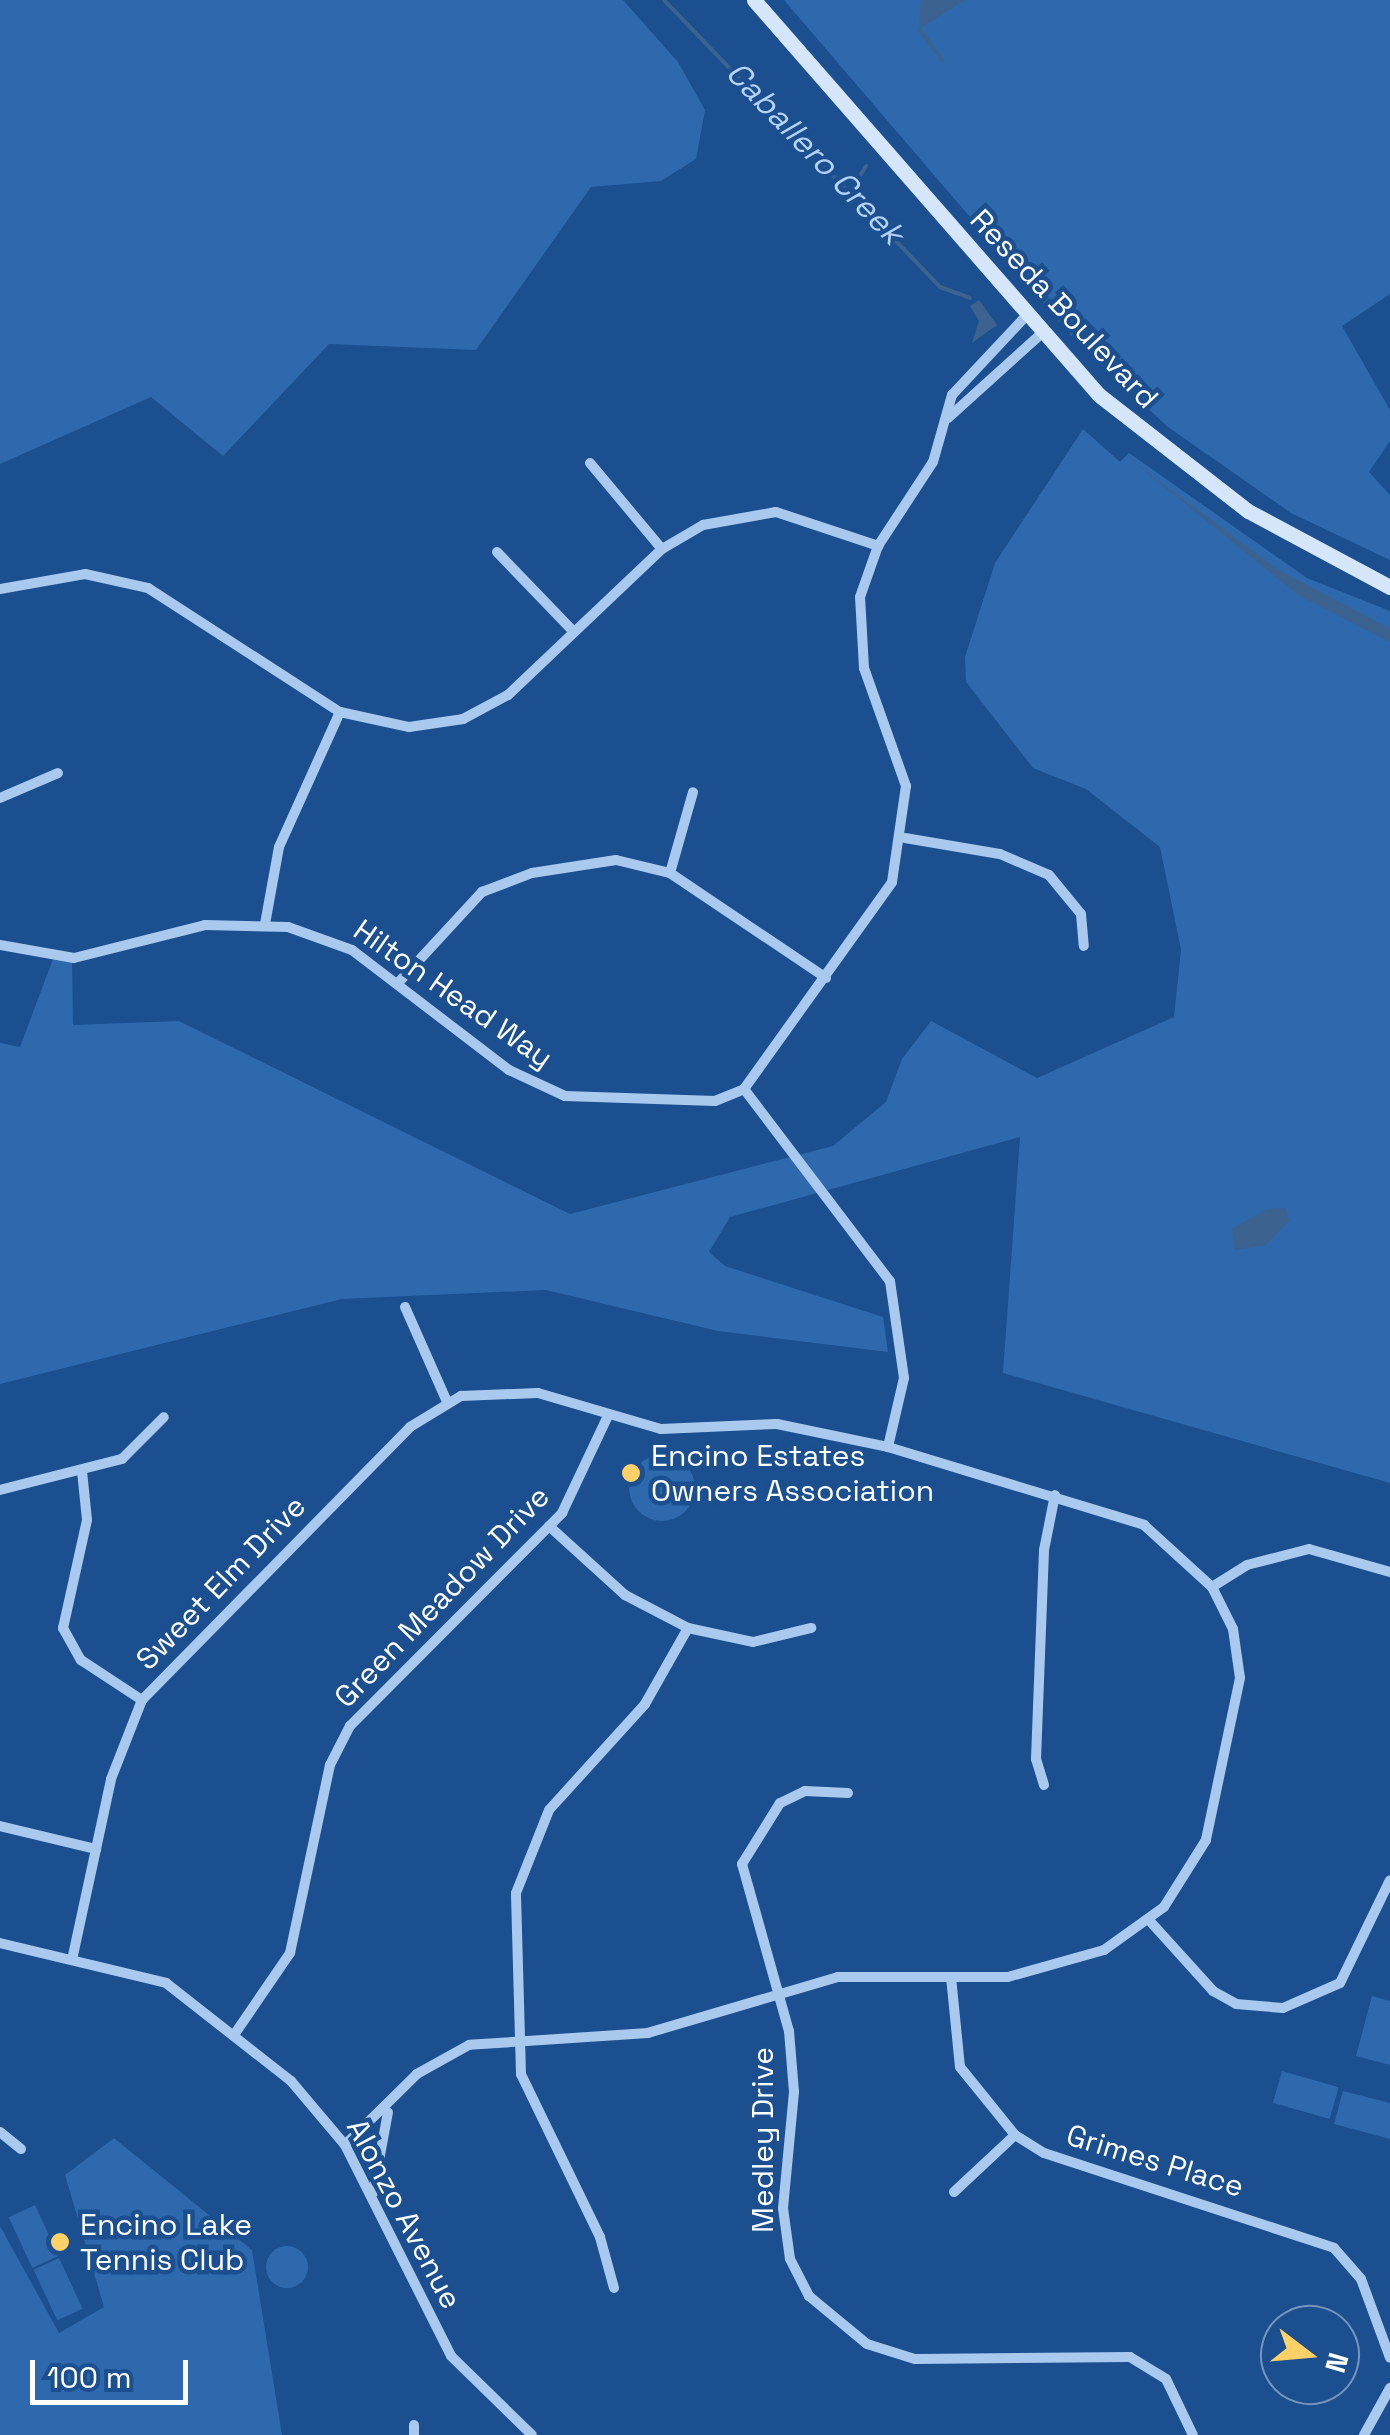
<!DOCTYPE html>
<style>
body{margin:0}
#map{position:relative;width:1390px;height:2435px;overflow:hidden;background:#1b4f8f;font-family:"Space Grotesk",sans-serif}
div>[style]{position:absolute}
.green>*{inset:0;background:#2e69ad;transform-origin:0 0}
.round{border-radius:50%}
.water>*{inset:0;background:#3c6290}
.stream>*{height:4px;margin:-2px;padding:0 2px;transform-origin:2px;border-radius:2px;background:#3c6290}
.street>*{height:10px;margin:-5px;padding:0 5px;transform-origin:5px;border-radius:5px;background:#a9c9ee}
.secondary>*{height:15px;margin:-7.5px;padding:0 7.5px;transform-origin:7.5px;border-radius:7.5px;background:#d6e6fa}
.dots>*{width:28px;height:28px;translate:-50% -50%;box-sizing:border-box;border:5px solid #1b4f8f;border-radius:50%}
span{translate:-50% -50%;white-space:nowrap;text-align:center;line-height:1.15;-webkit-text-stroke:9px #1b4f8f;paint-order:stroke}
.street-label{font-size:30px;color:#fff}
.poi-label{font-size:30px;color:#fff}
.left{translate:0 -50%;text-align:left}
.water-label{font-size:32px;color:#b5d3f5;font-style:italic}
.north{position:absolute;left:1260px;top:2305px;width:100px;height:100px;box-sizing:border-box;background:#1b4f8f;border:2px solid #7695bc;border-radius:50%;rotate:106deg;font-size:28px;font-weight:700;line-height:40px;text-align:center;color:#fff}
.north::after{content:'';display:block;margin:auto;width:35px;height:45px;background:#ffd166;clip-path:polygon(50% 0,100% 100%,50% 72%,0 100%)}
.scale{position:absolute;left:30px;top:2360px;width:158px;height:45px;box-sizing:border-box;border:5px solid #fff;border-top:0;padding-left:12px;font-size:30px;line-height:35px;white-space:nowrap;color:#fff;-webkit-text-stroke:8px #1b4f8f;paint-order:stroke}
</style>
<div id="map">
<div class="green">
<div style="clip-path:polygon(0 0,623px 0,678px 62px,705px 110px,696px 159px,661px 181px,591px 187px,476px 350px,329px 344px,223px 456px,151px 397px,0 464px)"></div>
<div style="clip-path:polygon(784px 0,1390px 0,1390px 294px,1342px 326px,1390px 410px,1390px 441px,1369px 472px,1390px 495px,1390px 560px,1291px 513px,1168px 427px,1083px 349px)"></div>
<div style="clip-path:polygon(1083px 429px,1120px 462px,1129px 453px,1307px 578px,1390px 611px,1390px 1483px,1003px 1373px,1020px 1137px,730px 1217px,709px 1252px,725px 1266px,883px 1317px,888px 1352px,718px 1331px,546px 1290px,342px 1299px,0 1384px,0 1043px,20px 1047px,53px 959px,72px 960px,73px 1025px,179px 1021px,570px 1214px,833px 1146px,886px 1102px,902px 1059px,931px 1021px,1037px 1078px,1174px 1017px,1181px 950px,1160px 847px,1086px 789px,1033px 768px,966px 682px,965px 657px,995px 563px)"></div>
<div class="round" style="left:629px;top:1455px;width:66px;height:66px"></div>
<div style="clip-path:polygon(1372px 1996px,1390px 2001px,1390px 2065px,1356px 2056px)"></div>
<div style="left:1282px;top:2071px;width:59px;height:33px;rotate:16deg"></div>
<div style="clip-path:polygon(1343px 2091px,1390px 2103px,1390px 2139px,1334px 2124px)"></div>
<div style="clip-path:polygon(114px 2138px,252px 2250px,282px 2435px,0 2435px,0 2226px,59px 2333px,104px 2307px,65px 2175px)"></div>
<div style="left:35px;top:2205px;width:56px;height:29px;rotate:65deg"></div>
<div class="round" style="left:266px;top:2246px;width:42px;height:42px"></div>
<div style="left:59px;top:2258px;width:56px;height:28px;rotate:65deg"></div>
</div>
<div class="water">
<div style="clip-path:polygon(921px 0,955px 0,957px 5px,919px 29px)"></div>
<div style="clip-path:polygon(979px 300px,997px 325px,972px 343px,979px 321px,970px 306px)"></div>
<div style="clip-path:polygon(1127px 457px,1277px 569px,1390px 629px,1390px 642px,1298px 595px)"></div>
<div style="clip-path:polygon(1267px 1209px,1286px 1208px,1289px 1221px,1266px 1245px,1235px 1250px,1232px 1229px)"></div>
</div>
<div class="stream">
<div style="left:664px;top:0;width:398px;rotate:46.1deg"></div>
<div style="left:940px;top:287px;width:32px;rotate:20deg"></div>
<div style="left:957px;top:2px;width:5px;rotate:-22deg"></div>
<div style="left:919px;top:29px;width:39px;rotate:53deg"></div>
<div style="left:853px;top:187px;width:25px;rotate:-58deg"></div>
</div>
<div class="street">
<div style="left:948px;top:418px;width:125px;rotate:-42.1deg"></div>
<div style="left:590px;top:463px;width:112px;rotate:50.1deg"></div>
<div style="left:497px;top:552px;width:111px;rotate:46.1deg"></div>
<div style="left:0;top:589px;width:86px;rotate:-10deg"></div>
<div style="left:85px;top:574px;width:65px;rotate:12.5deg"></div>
<div style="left:148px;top:588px;width:229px;rotate:32.9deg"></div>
<div style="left:340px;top:712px;width:71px;rotate:12.3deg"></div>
<div style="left:409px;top:727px;width:55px;rotate:-8.4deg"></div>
<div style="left:463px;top:719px;width:51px;rotate:-28.1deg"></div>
<div style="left:508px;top:695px;width:212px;rotate:-43.5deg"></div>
<div style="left:662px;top:549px;width:48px;rotate:-30.3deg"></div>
<div style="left:703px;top:525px;width:74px;rotate:-10.1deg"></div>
<div style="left:776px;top:512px;width:108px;rotate:18.4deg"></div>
<div style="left:0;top:798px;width:63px;rotate:-23.3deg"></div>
<div style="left:905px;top:838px;width:96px;rotate:9.6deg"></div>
<div style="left:1000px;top:854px;width:53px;rotate:23.2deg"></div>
<div style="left:1049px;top:875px;width:50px;rotate:50.6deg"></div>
<div style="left:1081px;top:914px;width:32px;rotate:85deg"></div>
<div style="left:670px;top:873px;width:84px;rotate:-74.1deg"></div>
<div style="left:265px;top:924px;width:78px;rotate:-79.7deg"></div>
<div style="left:279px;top:847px;width:148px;rotate:-65.7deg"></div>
<div style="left:0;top:945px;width:75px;rotate:10deg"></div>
<div style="left:74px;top:958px;width:135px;rotate:-14.1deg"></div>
<div style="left:205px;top:925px;width:83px;rotate:1.4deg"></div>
<div style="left:288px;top:927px;width:68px;rotate:19.8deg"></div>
<div style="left:352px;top:950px;width:198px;rotate:37.4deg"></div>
<div style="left:509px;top:1070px;width:62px;rotate:24.9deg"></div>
<div style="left:565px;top:1096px;width:150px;rotate:1.9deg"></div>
<div style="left:715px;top:1101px;width:31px;rotate:-22deg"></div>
<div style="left:744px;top:1089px;width:254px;rotate:-54.4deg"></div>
<div style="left:892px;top:882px;width:97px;rotate:-81.7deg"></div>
<div style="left:906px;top:786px;width:125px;rotate:-109.6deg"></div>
<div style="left:864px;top:668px;width:71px;rotate:-93.2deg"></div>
<div style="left:860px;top:597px;width:54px;rotate:-70.6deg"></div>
<div style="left:878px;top:546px;width:100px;rotate:-56.8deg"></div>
<div style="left:933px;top:462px;width:70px;rotate:-74.2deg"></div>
<div style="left:952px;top:395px;width:108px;rotate:-46.9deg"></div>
<div style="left:398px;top:983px;width:124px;rotate:-47.3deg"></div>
<div style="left:482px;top:892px;width:53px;rotate:-20.8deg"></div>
<div style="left:532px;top:873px;width:85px;rotate:-8.8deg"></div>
<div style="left:616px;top:860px;width:56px;rotate:13.5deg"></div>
<div style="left:670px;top:873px;width:188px;rotate:33.9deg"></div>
<div style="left:744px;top:1089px;width:241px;rotate:52.8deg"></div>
<div style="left:890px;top:1281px;width:98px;rotate:81.8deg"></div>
<div style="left:904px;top:1378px;width:71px;rotate:103.1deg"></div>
<div style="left:405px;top:1307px;width:104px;rotate:66.1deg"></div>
<div style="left:82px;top:1471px;width:49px;rotate:84.2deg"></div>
<div style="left:87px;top:1520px;width:111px;rotate:102.5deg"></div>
<div style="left:63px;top:1628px;width:37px;rotate:61deg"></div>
<div style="left:81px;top:1660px;width:73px;rotate:33.3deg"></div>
<div style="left:0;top:1490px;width:126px;rotate:-14.3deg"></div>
<div style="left:122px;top:1459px;width:59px;rotate:-45deg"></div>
<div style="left:549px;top:1526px;width:103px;rotate:42.2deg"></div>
<div style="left:625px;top:1595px;width:71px;rotate:27.6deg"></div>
<div style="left:688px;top:1628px;width:66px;rotate:12.2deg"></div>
<div style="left:753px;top:1642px;width:60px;rotate:-13.6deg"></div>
<div style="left:1212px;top:1587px;width:41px;rotate:-32.2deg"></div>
<div style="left:1247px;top:1565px;width:64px;rotate:-14.5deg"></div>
<div style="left:1309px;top:1549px;width:84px;rotate:15.9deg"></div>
<div style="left:1044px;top:1785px;width:27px;rotate:-107deg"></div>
<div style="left:1036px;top:1759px;width:209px;rotate:-87.8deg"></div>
<div style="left:1044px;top:1550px;width:56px;rotate:-78.7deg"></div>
<div style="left:848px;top:1793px;width:43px;rotate:-177.3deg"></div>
<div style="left:805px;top:1791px;width:28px;rotate:154deg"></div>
<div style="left:780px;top:1803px;width:72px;rotate:121.9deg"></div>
<div style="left:742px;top:1864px;width:173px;rotate:74.3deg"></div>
<div style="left:789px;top:2031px;width:61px;rotate:85.3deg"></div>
<div style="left:794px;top:2092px;width:117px;rotate:95.4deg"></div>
<div style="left:783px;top:2208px;width:51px;rotate:82.2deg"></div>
<div style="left:790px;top:2259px;width:42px;rotate:62.8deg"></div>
<div style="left:809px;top:2296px;width:75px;rotate:39.6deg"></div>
<div style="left:867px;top:2344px;width:50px;rotate:17.4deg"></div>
<div style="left:915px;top:2359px;width:215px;rotate:-0.5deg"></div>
<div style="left:1130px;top:2357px;width:42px;rotate:31.4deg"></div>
<div style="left:1166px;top:2379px;width:62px;rotate:64.3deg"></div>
<div style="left:0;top:1826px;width:99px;rotate:13.5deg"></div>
<div style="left:1148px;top:1919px;width:97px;rotate:47.9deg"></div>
<div style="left:1213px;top:1991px;width:26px;rotate:29deg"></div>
<div style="left:1236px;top:2004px;width:47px;rotate:4.9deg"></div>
<div style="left:1283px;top:2008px;width:62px;rotate:-23.7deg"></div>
<div style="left:1340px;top:1983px;width:114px;rotate:-64.1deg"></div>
<div style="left:0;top:1943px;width:171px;rotate:13.5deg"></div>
<div style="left:166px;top:1983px;width:159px;rotate:38.1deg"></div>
<div style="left:291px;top:2081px;width:84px;rotate:49.8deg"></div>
<div style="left:345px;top:2145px;width:236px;rotate:63.3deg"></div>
<div style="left:451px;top:2356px;width:113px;rotate:44.3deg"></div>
<div style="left:72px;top:1960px;width:185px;rotate:-77.8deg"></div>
<div style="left:111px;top:1779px;width:85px;rotate:-68.6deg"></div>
<div style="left:142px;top:1700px;width:383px;rotate:-45.5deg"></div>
<div style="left:410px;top:1427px;width:60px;rotate:-31.3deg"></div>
<div style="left:461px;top:1396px;width:77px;rotate:-2.2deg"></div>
<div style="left:538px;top:1393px;width:128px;rotate:16.3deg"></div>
<div style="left:661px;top:1429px;width:116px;rotate:-2.5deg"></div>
<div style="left:777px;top:1424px;width:113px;rotate:11.7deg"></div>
<div style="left:888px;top:1447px;width:268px;rotate:16.9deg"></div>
<div style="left:1144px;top:1525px;width:92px;rotate:42.4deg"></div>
<div style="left:1212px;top:1587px;width:47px;rotate:63.4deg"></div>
<div style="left:1233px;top:1629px;width:49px;rotate:81.9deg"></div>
<div style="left:1240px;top:1678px;width:166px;rotate:101.9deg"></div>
<div style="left:1206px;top:1840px;width:79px;rotate:122.1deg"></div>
<div style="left:1164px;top:1907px;width:74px;rotate:144.4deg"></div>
<div style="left:1104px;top:1950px;width:100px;rotate:164.3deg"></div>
<div style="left:1008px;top:1977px;width:170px;rotate:180deg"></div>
<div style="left:838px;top:1977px;width:198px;rotate:163.6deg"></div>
<div style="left:648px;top:2033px;width:179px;rotate:176.2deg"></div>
<div style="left:469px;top:2045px;width:60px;rotate:150.9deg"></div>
<div style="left:417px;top:2074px;width:101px;rotate:135.4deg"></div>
<div style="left:951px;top:1977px;width:90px;rotate:84.3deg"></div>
<div style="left:960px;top:2067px;width:87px;rotate:51deg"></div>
<div style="left:1015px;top:2135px;width:34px;rotate:32deg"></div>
<div style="left:1044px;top:2153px;width:305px;rotate:18.1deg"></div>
<div style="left:1334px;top:2248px;width:41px;rotate:48.9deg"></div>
<div style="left:1361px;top:2279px;width:84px;rotate:69.8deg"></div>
<div style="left:236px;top:2032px;width:96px;rotate:-55.6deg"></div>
<div style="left:290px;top:1953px;width:192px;rotate:-78deg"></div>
<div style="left:330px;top:1765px;width:44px;rotate:-62.9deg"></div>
<div style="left:350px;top:1726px;width:301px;rotate:-45.1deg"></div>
<div style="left:562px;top:1513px;width:105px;rotate:-64.7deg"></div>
<div style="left:0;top:2132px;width:27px;rotate:39deg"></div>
<div style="left:954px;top:2192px;width:83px;rotate:-43.1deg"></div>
<div style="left:373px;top:2193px;width:82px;rotate:-79.5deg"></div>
<div style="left:614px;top:2288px;width:53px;rotate:-105.4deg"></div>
<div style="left:600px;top:2237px;width:181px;rotate:-115.9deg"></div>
<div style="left:521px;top:2074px;width:181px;rotate:-91.6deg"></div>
<div style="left:516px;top:1893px;width:89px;rotate:-68.3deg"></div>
<div style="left:549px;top:1810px;width:143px;rotate:-47.8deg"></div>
<div style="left:645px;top:1704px;width:87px;rotate:-60.5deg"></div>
<div style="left:414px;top:2435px;width:10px;rotate:-90deg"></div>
<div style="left:1364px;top:2435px;width:54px;rotate:-61deg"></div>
</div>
<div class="secondary">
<div style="left:754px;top:0;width:524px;rotate:48.87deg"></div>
<div style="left:1099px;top:395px;width:189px;rotate:37.9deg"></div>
<div style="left:1248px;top:511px;width:161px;rotate:28.2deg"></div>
</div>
<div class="dots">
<div style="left:631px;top:1473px;background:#ffd166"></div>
<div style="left:60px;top:2242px;background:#ffd166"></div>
</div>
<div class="street-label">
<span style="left:1064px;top:309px;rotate:47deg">Reseda Boulevard</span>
<span style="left:453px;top:994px;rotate:35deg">Hilton Head Way</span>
<span style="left:221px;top:1583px;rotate:-46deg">Sweet Elm Drive</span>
<span style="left:442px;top:1597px;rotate:-46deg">Green Meadow Drive</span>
<span style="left:763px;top:2140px;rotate:-90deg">Medley Drive</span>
<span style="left:1155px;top:2161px;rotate:17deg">Grimes Place</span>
<span style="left:404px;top:2214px;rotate:62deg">Alonzo Avenue</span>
</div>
<div class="poi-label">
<span class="left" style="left:651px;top:1473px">Encino Estates<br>Owners Association</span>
<span class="left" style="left:80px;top:2242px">Encino Lake<br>Tennis Club</span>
</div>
<div class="water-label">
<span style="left:815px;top:153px;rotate:46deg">Caballero Creek</span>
</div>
<div class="north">N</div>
<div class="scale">100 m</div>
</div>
